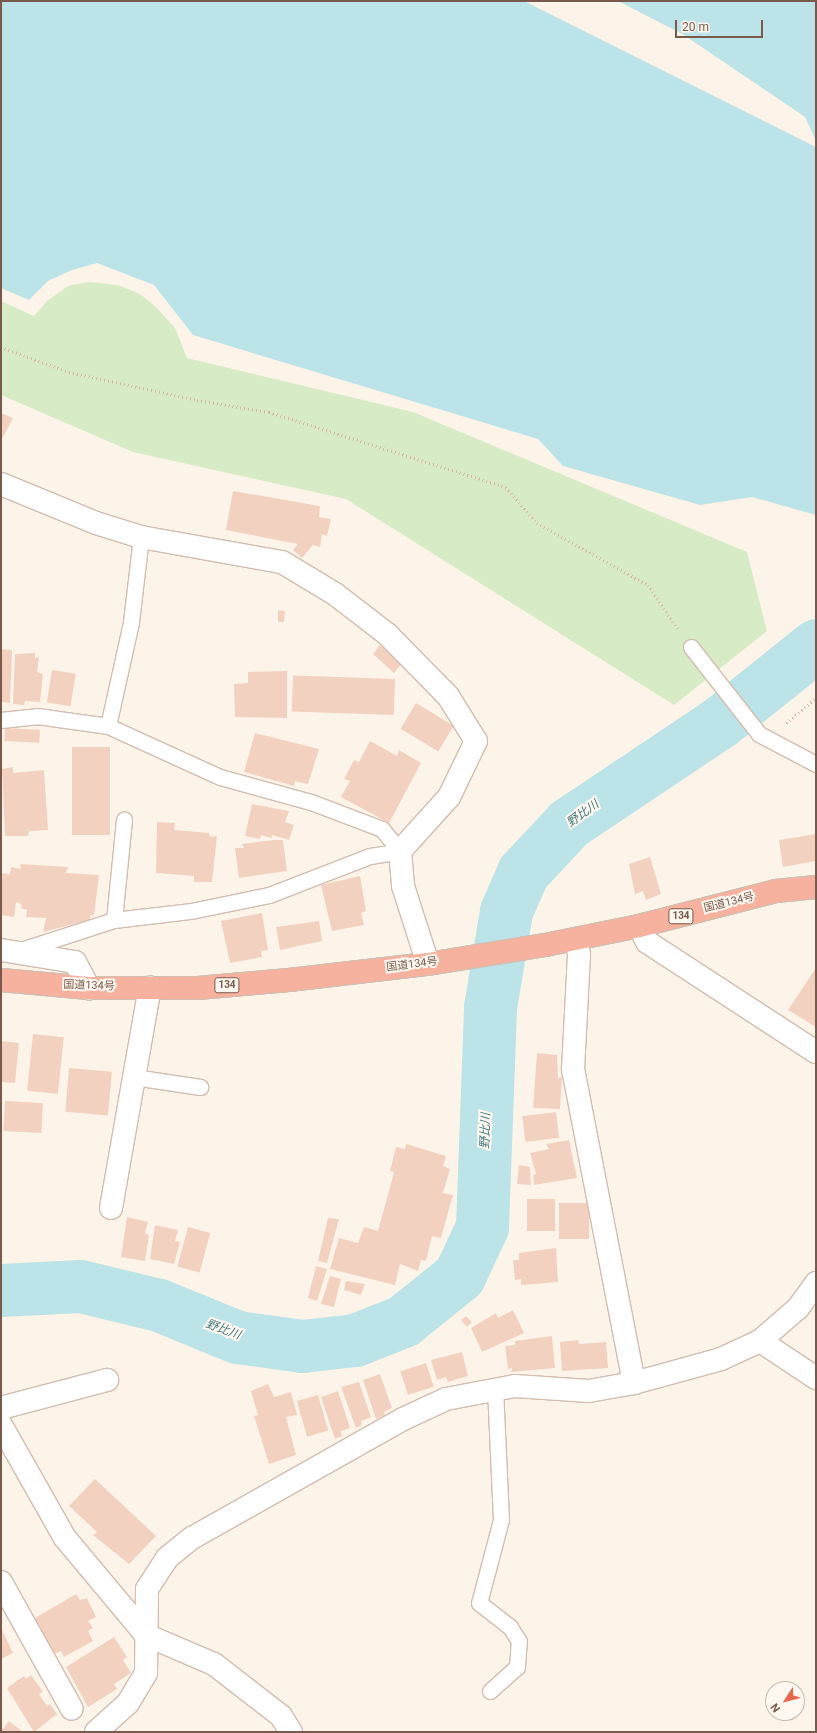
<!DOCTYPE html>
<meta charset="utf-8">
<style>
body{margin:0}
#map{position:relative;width:817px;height:1733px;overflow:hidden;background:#fdf4e9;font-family:Roboto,"Noto Sans JP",sans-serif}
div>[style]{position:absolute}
.green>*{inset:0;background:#d7ebc6}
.water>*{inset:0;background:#bce3e7}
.pier>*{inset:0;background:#fdf4e9}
.river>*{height:53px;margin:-26.5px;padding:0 26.5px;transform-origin:26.5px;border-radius:26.5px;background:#bce3e7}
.building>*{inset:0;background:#f3d1c0;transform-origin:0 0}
.path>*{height:2.5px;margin-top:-1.25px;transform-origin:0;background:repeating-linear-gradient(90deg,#d8b4a2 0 1px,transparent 0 4px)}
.roads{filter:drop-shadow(1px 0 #d2bdb0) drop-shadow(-1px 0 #d2bdb0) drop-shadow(0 1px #d2bdb0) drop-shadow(0 -1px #d2bdb0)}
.lane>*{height:15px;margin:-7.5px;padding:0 7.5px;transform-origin:7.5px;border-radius:7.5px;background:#fff}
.street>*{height:22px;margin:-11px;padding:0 11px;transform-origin:11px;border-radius:11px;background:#fff}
.highway>*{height:22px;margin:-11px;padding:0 11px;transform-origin:11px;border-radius:11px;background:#f7b29f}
span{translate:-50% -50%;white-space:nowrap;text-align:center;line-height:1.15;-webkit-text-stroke:4px #fff8f0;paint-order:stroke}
.shield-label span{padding:1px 3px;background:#fff8f0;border:1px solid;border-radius:3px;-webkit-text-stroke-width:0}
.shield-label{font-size:10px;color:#78594b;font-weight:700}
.street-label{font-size:11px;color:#78594b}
.water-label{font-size:12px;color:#3f767d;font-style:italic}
.frame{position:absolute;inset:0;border:2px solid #78594b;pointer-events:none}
.north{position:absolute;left:765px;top:1681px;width:40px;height:40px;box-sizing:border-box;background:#fff8f0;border:1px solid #c9b8ae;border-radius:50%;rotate:234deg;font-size:11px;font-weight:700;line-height:16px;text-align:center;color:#78594b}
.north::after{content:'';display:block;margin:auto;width:14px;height:18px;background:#e7684d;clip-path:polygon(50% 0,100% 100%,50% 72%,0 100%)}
.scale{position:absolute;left:675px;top:20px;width:88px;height:18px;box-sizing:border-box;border:2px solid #78594b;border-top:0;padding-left:5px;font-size:12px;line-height:14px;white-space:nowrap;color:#78594b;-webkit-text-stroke:3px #fff8f0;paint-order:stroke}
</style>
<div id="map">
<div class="green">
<div style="clip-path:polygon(89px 282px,118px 285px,140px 294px,156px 307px,175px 328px,187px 358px,413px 412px,747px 552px,767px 631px,674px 705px,346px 499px,133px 452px,1px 395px,1px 301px,34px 316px,47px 301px,68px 286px)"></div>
</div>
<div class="water">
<div style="clip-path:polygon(1px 1px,816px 1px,816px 515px,752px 497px,700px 505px,563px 466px,538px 439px,193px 335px,154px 285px,97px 263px,72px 270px,48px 281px,29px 300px,1px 288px)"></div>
</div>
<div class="pier">
<div style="clip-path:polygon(524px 1px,618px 1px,684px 35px,805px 117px,816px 141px,816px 147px)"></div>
</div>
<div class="river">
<div style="left:1px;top:1290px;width:79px;rotate:-2.9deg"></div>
<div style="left:80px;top:1286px;width:81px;rotate:13.5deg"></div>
<div style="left:159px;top:1305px;width:84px;rotate:22.3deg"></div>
<div style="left:237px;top:1337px;width:66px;rotate:7.9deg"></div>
<div style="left:302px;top:1346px;width:53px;rotate:-6.5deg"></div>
<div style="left:355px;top:1340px;width:52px;rotate:-21.6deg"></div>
<div style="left:403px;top:1321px;width:72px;rotate:-38.8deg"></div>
<div style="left:459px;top:1276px;width:54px;rotate:-64.9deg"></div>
<div style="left:482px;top:1227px;width:220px;rotate:-87.9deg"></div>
<div style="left:490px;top:1007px;width:97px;rotate:-80.5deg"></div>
<div style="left:506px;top:911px;width:43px;rotate:-66.4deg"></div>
<div style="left:523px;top:872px;width:67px;rotate:-46.8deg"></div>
<div style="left:569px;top:823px;width:182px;rotate:-33.8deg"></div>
<div style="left:720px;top:722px;width:123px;rotate:-38.7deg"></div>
</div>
<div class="building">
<div style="clip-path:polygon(1px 413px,13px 418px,1px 441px)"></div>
<div style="clip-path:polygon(233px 491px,320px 506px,319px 517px,331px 519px,327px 536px,322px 534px,320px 547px,313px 545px,302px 558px,293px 550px,298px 544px,226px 530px)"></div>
<div style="clip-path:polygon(278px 610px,285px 611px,284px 622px,278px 622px)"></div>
<div style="clip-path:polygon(380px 645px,403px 662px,394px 673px,373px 654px)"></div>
<div style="clip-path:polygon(1px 649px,12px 650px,10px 703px,1px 702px)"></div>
<div style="clip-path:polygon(35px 653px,35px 658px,39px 657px,37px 672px,43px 674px,40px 702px,25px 701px,24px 705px,13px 704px,15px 654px)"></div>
<div style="left:52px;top:670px;width:24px;height:33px;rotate:9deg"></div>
<div style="clip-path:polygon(287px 671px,287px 718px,235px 717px,234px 684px,248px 683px,248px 672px)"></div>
<div style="left:395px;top:679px;width:36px;height:102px;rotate:92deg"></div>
<div style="left:416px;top:703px;width:44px;height:30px;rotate:31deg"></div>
<div style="left:5px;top:728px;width:35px;height:13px;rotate:3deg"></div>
<div style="clip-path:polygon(255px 733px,319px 749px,308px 784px,295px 781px,294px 786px,244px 772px)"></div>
<div style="clip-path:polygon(370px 741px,397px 756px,399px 750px,421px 763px,389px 823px,341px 797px,350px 781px,344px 779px,354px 760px,359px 762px)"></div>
<div style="left:72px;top:747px;width:38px;height:88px"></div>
<div style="clip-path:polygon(13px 767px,13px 773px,44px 770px,48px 830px,29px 831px,28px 836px,5px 836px,2px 769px)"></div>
<div style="clip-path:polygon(252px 804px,289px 811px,285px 822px,294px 825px,289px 840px,272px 835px,272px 838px,261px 835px,260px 839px,245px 836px)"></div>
<div style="clip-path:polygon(157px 822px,175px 823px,174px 830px,209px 833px,210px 837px,217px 836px,212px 882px,194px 882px,194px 876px,156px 873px)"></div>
<div style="clip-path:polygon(816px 834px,816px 861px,783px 867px,779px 840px)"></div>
<div style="clip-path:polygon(273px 840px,283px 840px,287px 871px,239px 878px,235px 848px,244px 848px,242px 844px)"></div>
<div style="clip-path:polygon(650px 857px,661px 894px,646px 900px,643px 891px,635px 894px,629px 864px)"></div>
<div style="clip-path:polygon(20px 864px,68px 867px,66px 873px,99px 875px,94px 915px,91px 915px,89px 920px,43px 932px,46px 918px,26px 917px,27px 910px,21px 908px,21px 904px,16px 902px,14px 917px,1px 915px,1px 873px,10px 874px,11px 867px,21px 869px)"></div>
<div style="clip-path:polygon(360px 876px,366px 911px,361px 913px,364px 925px,332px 931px,321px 885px)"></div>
<div style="clip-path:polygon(262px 913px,268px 950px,261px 951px,262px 957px,230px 963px,221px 921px)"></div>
<div style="clip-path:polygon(319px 921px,322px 941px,280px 950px,276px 927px)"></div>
<div style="clip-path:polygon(816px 968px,816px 1027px,788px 1010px)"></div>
<div style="left:33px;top:1034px;width:31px;height:57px;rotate:6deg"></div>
<div style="clip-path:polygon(1px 1041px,19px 1043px,15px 1083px,1px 1082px)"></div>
<div style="clip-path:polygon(537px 1053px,557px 1055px,558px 1078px,562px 1077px,560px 1109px,533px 1108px)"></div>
<div style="left:69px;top:1068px;width:43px;height:44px;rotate:5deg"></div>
<div style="left:5px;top:1101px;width:38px;height:30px;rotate:3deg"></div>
<div style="left:556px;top:1112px;width:26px;height:34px;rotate:83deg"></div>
<div style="clip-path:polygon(569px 1140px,577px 1178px,534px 1185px,533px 1175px,536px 1174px,530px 1153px,549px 1149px,546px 1144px)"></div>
<div style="clip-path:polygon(406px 1144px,446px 1156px,443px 1166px,450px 1169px,443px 1193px,453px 1195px,441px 1238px,432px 1236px,426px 1261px,421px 1260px,418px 1271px,400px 1264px,395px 1285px,330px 1269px,339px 1238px,358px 1243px,364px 1227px,378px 1231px,394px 1172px,390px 1171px,396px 1147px,405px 1149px)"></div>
<div style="clip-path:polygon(519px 1165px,530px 1167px,531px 1185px,517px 1184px)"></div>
<div style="left:527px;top:1199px;width:28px;height:32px"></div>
<div style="left:559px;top:1203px;width:30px;height:36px"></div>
<div style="clip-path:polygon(127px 1217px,148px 1222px,145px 1233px,149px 1235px,145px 1261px,121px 1257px)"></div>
<div style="clip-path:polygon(328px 1218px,339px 1219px,327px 1263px,318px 1261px)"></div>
<div style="clip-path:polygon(155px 1225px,178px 1230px,175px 1241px,180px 1242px,174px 1264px,150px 1259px)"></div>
<div style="left:188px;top:1227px;width:23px;height:41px;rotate:15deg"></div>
<div style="clip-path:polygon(556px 1248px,558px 1282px,521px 1285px,521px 1279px,515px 1280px,513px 1260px,519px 1260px,519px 1253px)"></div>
<div style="clip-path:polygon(316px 1266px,327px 1269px,317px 1301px,308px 1298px)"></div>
<div style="clip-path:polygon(330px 1276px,341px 1279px,334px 1307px,321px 1304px)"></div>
<div style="clip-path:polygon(346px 1281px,365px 1284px,361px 1295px,344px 1290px)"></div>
<div style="clip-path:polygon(513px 1310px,524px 1333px,482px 1352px,471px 1328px,496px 1313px,498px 1318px)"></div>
<div style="clip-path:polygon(466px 1316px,472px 1322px,467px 1327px,461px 1320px)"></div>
<div style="clip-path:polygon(552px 1336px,555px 1368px,511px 1372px,512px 1368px,508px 1369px,505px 1346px,515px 1345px,515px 1341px)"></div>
<div style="clip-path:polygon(578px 1340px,579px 1344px,606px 1342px,608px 1368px,562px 1371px,560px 1342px)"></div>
<div style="clip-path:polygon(462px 1352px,468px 1376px,448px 1382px,446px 1377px,437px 1380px,431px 1360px)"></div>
<div style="left:426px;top:1363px;width:25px;height:27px;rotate:72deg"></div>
<div style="clip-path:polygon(380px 1374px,392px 1408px,384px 1412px,385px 1415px,376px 1419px,363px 1380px)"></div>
<div style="clip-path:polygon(359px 1382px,371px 1417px,361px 1421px,362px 1425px,356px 1428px,341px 1387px)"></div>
<div style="clip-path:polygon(268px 1384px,274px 1397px,291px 1392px,297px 1415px,286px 1417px,296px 1455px,269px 1464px,254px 1416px,258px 1415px,251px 1391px)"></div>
<div style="clip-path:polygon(338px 1391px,350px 1428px,341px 1431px,342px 1436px,335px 1439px,321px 1397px)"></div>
<div style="left:318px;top:1395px;width:37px;height:22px;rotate:74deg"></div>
<div style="clip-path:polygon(95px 1479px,156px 1536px,129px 1564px,93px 1535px,97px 1532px,69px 1506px)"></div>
<div style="clip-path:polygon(76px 1594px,80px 1600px,87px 1598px,96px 1617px,88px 1621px,93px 1628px,88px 1631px,93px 1641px,64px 1657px,61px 1651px,53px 1654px,35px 1618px)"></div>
<div style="clip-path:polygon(1px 1628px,13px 1653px,1px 1659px)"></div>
<div style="clip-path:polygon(114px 1637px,127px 1657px,123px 1660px,131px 1673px,114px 1684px,117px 1689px,88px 1707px,66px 1667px)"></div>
<div style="clip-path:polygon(31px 1675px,43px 1692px,39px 1694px,47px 1706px,50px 1704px,57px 1714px,34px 1732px,7px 1688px,24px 1676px,26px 1679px)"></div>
<div style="clip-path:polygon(9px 1721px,23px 1732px,1px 1732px,1px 1727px,3px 1729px)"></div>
</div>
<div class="path">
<div style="left:1px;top:347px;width:72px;rotate:20.2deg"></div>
<div style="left:69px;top:372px;width:131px;rotate:12.3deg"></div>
<div style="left:197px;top:400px;width:73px;rotate:9.5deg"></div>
<div style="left:269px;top:412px;width:249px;rotate:17.6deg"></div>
<div style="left:506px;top:487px;width:48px;rotate:49.3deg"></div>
<div style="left:537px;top:523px;width:127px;rotate:29.2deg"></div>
<div style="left:648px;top:585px;width:53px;rotate:55.7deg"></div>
<div style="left:786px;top:723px;width:39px;rotate:-40deg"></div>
</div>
<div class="roads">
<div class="lane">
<div style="left:691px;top:647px;width:110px;rotate:52deg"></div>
<div style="left:759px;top:734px;width:64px;rotate:27.8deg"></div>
<div style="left:1px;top:720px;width:36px;rotate:-6deg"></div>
<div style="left:37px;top:716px;width:72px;rotate:8deg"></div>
<div style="left:108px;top:726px;width:123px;rotate:24.5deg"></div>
<div style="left:220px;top:777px;width:94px;rotate:15.4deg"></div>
<div style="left:311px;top:802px;width:76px;rotate:20.8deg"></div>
<div style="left:382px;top:829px;width:28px;rotate:51deg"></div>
<div style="left:108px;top:726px;width:107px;rotate:-77.5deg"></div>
<div style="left:131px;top:622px;width:86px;rotate:-83.3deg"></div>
<div style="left:114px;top:920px;width:101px;rotate:-84.3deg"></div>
<div style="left:18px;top:951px;width:101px;rotate:-17.9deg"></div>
<div style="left:114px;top:920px;width:78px;rotate:-6.7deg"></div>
<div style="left:191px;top:911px;width:80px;rotate:-11.6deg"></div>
<div style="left:269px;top:895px;width:108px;rotate:-21.1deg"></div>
<div style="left:370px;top:856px;width:30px;rotate:-9deg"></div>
<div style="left:134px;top:1077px;width:67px;rotate:8.6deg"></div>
<div style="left:490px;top:1691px;width:36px;rotate:-42deg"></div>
<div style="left:517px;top:1667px;width:26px;rotate:-86deg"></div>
<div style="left:519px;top:1641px;width:17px;rotate:-123deg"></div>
<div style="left:510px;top:1627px;width:39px;rotate:-142deg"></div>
<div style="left:479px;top:1603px;width:86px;rotate:-75.2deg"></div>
<div style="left:501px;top:1520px;width:130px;rotate:-92.6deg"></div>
</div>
<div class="street">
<div style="left:1px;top:484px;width:103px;rotate:22.3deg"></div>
<div style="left:96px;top:523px;width:47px;rotate:17.3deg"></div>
<div style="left:141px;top:537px;width:143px;rotate:10.1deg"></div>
<div style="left:282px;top:562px;width:62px;rotate:31.1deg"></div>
<div style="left:335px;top:594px;width:66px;rotate:37.6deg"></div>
<div style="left:387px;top:634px;width:87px;rotate:45.5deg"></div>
<div style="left:448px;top:696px;width:53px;rotate:58.1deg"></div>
<div style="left:476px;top:741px;width:62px;rotate:115.7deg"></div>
<div style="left:449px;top:797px;width:73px;rotate:132.2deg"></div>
<div style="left:400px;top:851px;width:35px;rotate:85deg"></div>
<div style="left:403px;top:886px;width:82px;rotate:72.2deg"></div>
<div style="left:639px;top:926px;width:18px;rotate:63deg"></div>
<div style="left:647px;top:942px;width:202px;rotate:33.1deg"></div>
<div style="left:577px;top:939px;width:16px;rotate:83deg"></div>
<div style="left:579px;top:955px;width:114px;rotate:93deg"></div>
<div style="left:573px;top:1069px;width:320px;rotate:79deg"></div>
<div style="left:1px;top:950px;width:75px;rotate:9.2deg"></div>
<div style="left:75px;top:962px;width:30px;rotate:62deg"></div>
<div style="left:111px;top:1208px;width:224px;rotate:-80deg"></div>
<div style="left:760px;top:1341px;width:67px;rotate:33.5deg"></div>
<div style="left:1px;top:1408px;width:110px;rotate:-14.8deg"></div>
<div style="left:1px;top:1425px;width:130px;rotate:60.5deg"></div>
<div style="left:65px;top:1538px;width:126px;rotate:50.1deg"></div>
<div style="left:146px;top:1635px;width:74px;rotate:23.1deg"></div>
<div style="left:214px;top:1664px;width:85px;rotate:37.8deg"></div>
<div style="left:281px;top:1716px;width:19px;rotate:58deg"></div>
<div style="left:1px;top:1582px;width:145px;rotate:60.8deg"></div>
<div style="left:96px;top:1732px;width:43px;rotate:-42.2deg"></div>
<div style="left:128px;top:1703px;width:35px;rotate:-59deg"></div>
<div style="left:146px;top:1673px;width:84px;rotate:-89.3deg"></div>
<div style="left:147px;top:1589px;width:37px;rotate:-57deg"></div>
<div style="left:167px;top:1558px;width:32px;rotate:-39deg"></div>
<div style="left:192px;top:1538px;width:242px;rotate:-29.4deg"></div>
<div style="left:403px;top:1419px;width:47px;rotate:-24.9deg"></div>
<div style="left:446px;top:1399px;width:70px;rotate:-10.7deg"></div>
<div style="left:515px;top:1386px;width:74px;rotate:3.9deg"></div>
<div style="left:589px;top:1391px;width:46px;rotate:-10.1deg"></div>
<div style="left:634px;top:1383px;width:90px;rotate:-15.4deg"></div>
<div style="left:721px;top:1359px;width:43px;rotate:-24.8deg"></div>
<div style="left:760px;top:1341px;width:50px;rotate:-41deg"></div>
<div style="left:798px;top:1308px;width:31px;rotate:-54deg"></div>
</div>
<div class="highway">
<div style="left:1px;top:980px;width:88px;rotate:5.2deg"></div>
<div style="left:89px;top:988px;width:109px"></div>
<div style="left:198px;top:988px;width:91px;rotate:-5deg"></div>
<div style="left:289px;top:980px;width:140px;rotate:-6.6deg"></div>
<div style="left:428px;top:964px;width:119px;rotate:-9.2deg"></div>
<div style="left:545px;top:945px;width:96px;rotate:-11.4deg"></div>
<div style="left:639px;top:926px;width:141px;rotate:-14.3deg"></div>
<div style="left:776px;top:891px;width:40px;rotate:-5.7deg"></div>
</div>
</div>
<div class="shield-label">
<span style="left:681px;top:916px">134</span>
<span style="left:227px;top:985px">134</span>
</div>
<div class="street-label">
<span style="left:729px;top:903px;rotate:-14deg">国道134号</span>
<span style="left:412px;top:965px;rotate:-7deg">国道134号</span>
<span style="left:89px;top:986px;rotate:2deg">国道134号</span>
</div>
<div class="water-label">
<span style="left:583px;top:814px;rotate:-36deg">野比川</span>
<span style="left:486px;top:1131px;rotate:-88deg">野比川</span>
<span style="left:223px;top:1330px;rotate:20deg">野比川</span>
</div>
<div class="frame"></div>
<div class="north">N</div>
<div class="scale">20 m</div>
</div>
